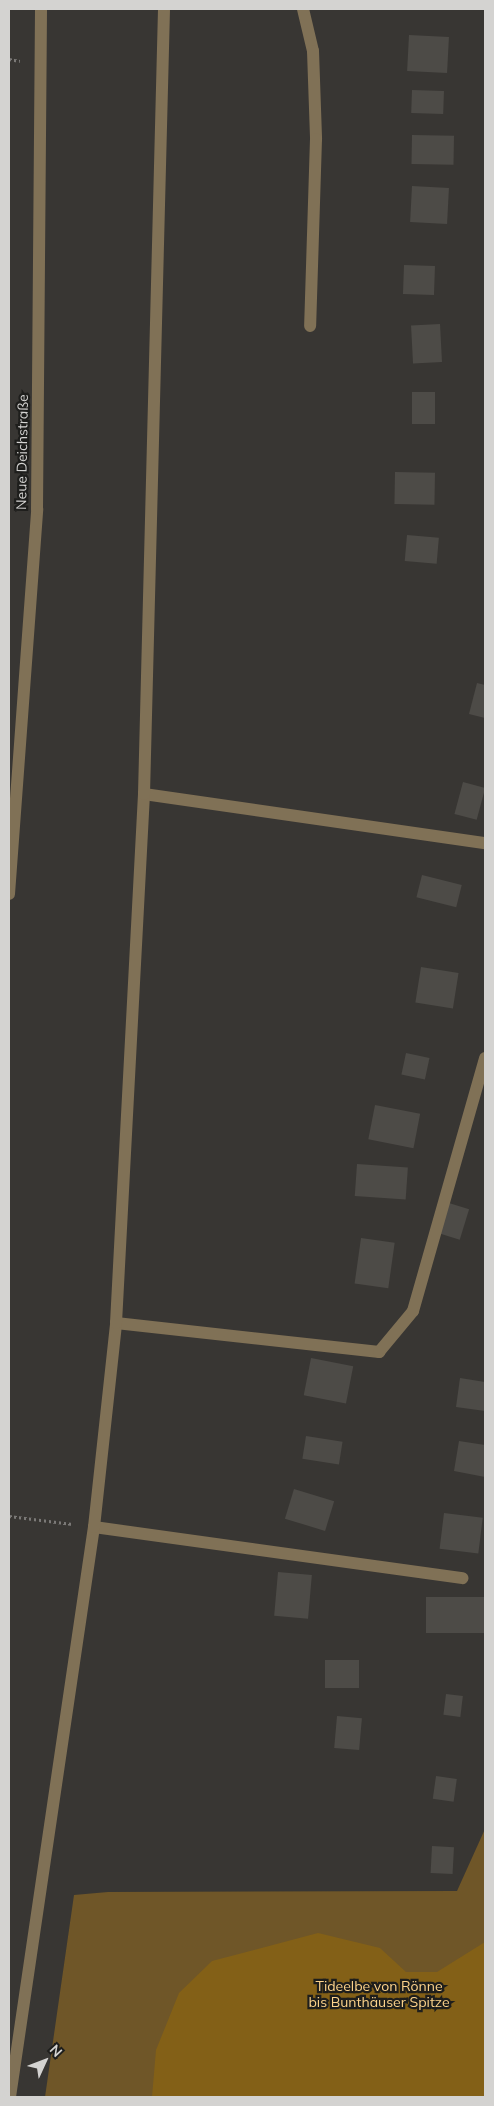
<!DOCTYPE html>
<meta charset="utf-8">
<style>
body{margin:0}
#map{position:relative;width:494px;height:2106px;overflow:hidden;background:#383633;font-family:Mulish,sans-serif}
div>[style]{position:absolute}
.green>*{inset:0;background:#6f5628}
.water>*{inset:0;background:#836017}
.building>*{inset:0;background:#4d4b47;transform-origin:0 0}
.path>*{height:3px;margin-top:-1.5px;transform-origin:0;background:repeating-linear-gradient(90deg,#7b7977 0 2.5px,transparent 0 5px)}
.minor>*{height:12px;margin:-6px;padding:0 6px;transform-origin:6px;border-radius:6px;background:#807156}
span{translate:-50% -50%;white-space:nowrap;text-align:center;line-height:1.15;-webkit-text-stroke:4.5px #1e1e1c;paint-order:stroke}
.street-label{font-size:14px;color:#d4d3d1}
.park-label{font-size:14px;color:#fed48c}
.frame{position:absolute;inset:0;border:10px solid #d4d3d1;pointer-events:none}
.north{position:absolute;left:20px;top:2036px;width:50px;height:50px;-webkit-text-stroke:4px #1e1e1c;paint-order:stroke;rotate:47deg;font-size:14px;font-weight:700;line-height:20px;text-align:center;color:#d4d3d1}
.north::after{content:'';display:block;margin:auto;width:18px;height:22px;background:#d4d3d1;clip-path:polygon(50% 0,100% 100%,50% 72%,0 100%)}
</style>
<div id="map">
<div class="green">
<div style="clip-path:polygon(485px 1829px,485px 2097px,45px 2097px,74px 1895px,108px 1892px,457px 1891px)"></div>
</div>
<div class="water">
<div style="clip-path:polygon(318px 1933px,380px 1948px,406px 1972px,437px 1972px,485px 1942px,485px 2097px,152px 2097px,156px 2050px,179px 1993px,212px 1961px)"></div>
</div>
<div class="building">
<div style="left:409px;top:35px;width:40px;height:36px;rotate:3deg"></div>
<div style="left:412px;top:90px;width:32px;height:23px;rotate:2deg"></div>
<div style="left:412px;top:135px;width:42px;height:29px;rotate:1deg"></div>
<div style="left:412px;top:186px;width:37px;height:36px;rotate:3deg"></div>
<div style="left:404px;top:265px;width:31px;height:29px;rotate:2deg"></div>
<div style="left:440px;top:324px;width:38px;height:29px;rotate:87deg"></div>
<div style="left:412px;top:392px;width:23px;height:32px"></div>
<div style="left:395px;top:472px;width:40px;height:32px;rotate:1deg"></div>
<div style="left:407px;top:535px;width:32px;height:26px;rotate:5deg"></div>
<div style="clip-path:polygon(477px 683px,485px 685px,485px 718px,469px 714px)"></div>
<div style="left:463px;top:782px;width:23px;height:33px;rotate:15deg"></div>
<div style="left:422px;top:875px;width:41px;height:23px;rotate:14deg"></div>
<div style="left:421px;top:967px;width:38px;height:36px;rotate:9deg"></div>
<div style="left:406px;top:1053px;width:24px;height:22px;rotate:12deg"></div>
<div style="left:375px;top:1105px;width:46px;height:35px;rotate:11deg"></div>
<div style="left:357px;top:1164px;width:51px;height:32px;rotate:4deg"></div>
<div style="left:449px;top:1203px;width:21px;height:32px;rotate:17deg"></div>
<div style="left:361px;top:1238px;width:34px;height:46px;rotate:8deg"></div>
<div style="left:311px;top:1358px;width:43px;height:38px;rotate:11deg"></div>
<div style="clip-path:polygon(460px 1378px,485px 1382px,485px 1411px,456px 1407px)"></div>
<div style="left:306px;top:1436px;width:37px;height:23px;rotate:9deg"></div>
<div style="clip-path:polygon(459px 1441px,485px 1445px,485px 1477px,454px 1471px)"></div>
<div style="left:294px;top:1489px;width:42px;height:31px;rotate:17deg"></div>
<div style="left:444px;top:1513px;width:39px;height:36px;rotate:7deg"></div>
<div style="left:278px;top:1572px;width:34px;height:44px;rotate:5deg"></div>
<div style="left:484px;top:1597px;width:36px;height:58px;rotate:90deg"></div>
<div style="left:325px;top:1660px;width:34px;height:28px"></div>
<div style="left:446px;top:1694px;width:17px;height:21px;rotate:7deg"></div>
<div style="left:337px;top:1716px;width:25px;height:32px;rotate:5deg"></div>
<div style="left:436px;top:1776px;width:21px;height:23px;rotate:8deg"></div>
<div style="left:432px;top:1846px;width:22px;height:27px;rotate:3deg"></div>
</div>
<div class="path">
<div style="left:9px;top:59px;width:11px;rotate:10deg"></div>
<div style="left:9px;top:1516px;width:64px;rotate:7.1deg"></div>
</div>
<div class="minor">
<div style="left:303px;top:9px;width:43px;rotate:76.6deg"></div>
<div style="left:313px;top:51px;width:88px;rotate:88deg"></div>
<div style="left:316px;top:139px;width:187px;rotate:91.8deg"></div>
<div style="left:144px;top:794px;width:345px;rotate:8.2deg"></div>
<div style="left:9px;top:894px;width:386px;rotate:-85.8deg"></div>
<div style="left:37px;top:509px;width:500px;rotate:-89.54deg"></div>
<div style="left:116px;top:1323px;width:265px;rotate:6.3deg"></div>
<div style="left:379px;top:1352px;width:53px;rotate:-50.3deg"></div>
<div style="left:413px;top:1311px;width:263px;rotate:-74.1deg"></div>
<div style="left:94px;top:1527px;width:372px;rotate:7.9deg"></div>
<div style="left:10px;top:2097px;width:576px;rotate:-81.62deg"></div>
<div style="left:94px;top:1527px;width:205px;rotate:-83.8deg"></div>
<div style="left:116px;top:1323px;width:530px;rotate:-86.97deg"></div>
<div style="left:144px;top:794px;width:785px;rotate:-88.54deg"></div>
</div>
<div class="street-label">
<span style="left:22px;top:452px;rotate:-89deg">Neue Deichstraße</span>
</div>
<div class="park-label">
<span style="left:379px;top:1994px">Tideelbe von Rönne<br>bis Bunthäuser Spitze</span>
</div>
<div class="frame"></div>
<div class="north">N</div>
</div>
